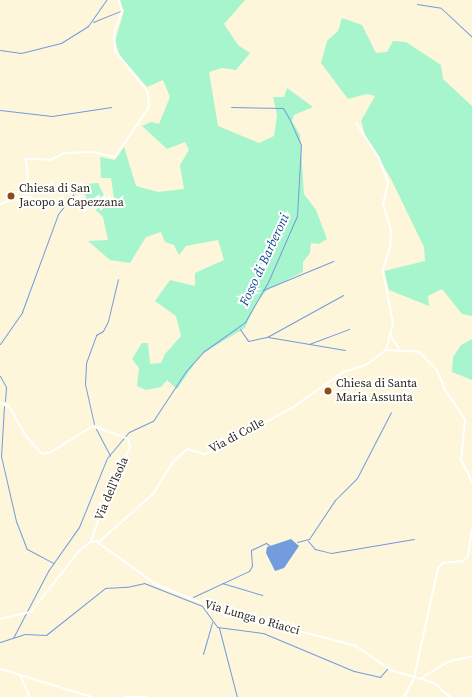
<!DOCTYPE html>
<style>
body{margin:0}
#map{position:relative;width:472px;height:697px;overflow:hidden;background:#fdf6da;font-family:"Source Serif 4",serif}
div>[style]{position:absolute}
.green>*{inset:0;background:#a6f5cd}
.water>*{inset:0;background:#729cde}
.stream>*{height:1px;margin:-0.5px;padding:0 0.5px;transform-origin:0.5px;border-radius:0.5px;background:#729cde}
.street>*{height:2px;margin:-1px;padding:0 1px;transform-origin:1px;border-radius:1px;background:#fff}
.dots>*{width:11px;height:11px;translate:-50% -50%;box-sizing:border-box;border:2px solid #fff;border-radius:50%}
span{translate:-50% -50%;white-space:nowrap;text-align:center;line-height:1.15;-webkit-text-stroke:4px #fff;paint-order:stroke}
.poi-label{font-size:12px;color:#2b281e}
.left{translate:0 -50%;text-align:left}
.street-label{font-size:12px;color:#2b281e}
.water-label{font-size:13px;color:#114593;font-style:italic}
</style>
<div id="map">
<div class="green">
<div style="clip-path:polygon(119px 0,245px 0,224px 24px,238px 45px,250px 53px,236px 70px,222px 68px,209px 72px,218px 126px,259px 143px,274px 136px,277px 115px,273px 97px,284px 97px,287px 88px,313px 107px,294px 115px,292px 121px,300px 135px,304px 194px,316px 210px,327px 239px,319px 244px,311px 243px,310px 253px,303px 262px,303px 272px,268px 289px,256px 303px,245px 328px,201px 354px,177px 389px,167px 380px,161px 387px,146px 390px,137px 386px,139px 368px,132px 359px,142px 343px,148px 343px,150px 364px,161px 363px,165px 354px,181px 336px,176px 316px,155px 301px,170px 280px,195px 286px,195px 273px,224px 260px,218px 240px,186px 246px,179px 255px,174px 245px,165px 242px,161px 232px,146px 237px,130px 263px,110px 260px,88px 241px,108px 240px,103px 217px,89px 204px,84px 192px,86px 184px,98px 183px,110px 208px,115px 205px,111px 178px,101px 178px,100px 157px,115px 160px,124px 147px,136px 186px,158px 192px,184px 189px,180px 165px,189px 150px,185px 142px,167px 149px,142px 126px,151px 122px,159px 124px,170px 97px,163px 80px,147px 87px,120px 56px,115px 41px,124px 11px)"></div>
<div style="clip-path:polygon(342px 18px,362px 25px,376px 53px,387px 52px,393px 41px,406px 42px,441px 65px,443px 79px,472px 106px,472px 316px,462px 314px,442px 289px,428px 296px,429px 306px,389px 290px,384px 271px,425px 261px,424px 247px,391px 179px,365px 135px,361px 121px,375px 96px,367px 94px,348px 99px,321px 63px,327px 41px,338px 31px)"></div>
<div style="clip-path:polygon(472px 339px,472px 380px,452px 372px,453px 357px,461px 345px)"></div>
</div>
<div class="water">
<div style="clip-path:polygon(291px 539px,299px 546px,284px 568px,275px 571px,266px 553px,267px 547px)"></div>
</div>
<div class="stream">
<div style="left:417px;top:4px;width:24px;rotate:9deg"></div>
<div style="left:441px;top:8px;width:42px;rotate:43.1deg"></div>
<div style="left:93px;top:22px;width:29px;rotate:-22deg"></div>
<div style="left:0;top:50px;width:21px;rotate:8deg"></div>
<div style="left:21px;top:53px;width:41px;rotate:-14deg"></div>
<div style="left:61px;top:43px;width:32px;rotate:-32deg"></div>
<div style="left:88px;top:26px;width:32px;rotate:-55deg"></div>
<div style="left:0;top:110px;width:52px;rotate:6.6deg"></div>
<div style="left:52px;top:116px;width:60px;rotate:-8.7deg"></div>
<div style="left:263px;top:290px;width:76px;rotate:-22.5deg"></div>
<div style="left:240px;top:329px;width:14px;rotate:56deg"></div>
<div style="left:248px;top:341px;width:19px;rotate:-12deg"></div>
<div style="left:267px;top:337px;width:87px;rotate:-28.9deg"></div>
<div style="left:268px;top:337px;width:78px;rotate:9.6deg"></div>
<div style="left:0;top:344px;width:39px;rotate:-55deg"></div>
<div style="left:22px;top:312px;width:104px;rotate:-69.8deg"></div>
<div style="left:58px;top:214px;width:29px;rotate:-52deg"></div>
<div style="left:309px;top:344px;width:43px;rotate:-20.6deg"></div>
<div style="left:0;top:376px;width:13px;rotate:61deg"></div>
<div style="left:6px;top:387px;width:14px;rotate:94deg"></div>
<div style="left:4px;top:406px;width:50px;rotate:93.4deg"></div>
<div style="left:1px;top:456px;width:67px;rotate:77deg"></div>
<div style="left:16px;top:521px;width:30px;rotate:69deg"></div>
<div style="left:27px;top:549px;width:30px;rotate:28deg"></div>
<div style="left:94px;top:424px;width:41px;rotate:-102.7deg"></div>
<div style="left:85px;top:384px;width:21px;rotate:-87deg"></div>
<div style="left:86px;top:363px;width:30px;rotate:-70deg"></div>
<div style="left:96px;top:335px;width:8px;rotate:-30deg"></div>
<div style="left:103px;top:331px;width:11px;rotate:-63deg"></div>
<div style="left:108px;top:321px;width:43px;rotate:-76.6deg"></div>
<div style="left:96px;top:429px;width:30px;rotate:62deg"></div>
<div style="left:308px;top:541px;width:11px;rotate:49deg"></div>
<div style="left:315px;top:549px;width:16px;rotate:14deg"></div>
<div style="left:331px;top:553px;width:84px;rotate:-9.6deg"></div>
<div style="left:297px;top:542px;width:12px;rotate:-14deg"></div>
<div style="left:309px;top:539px;width:47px;rotate:-56.3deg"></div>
<div style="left:335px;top:500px;width:31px;rotate:-45deg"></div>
<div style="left:357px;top:478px;width:74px;rotate:-62.7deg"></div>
<div style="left:222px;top:583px;width:42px;rotate:16.7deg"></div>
<div style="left:193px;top:597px;width:62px;rotate:-24.9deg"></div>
<div style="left:249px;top:571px;width:6px;rotate:-59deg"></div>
<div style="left:252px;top:566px;width:16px;rotate:-94deg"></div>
<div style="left:251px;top:550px;width:17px;rotate:-25deg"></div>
<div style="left:266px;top:543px;width:5px;rotate:37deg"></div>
<div style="left:219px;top:628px;width:71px;rotate:75.4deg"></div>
<div style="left:13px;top:638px;width:76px;rotate:-62.4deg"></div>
<div style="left:48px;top:571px;width:54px;rotate:-54.8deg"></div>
<div style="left:79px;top:527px;width:74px;rotate:-67.9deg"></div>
<div style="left:107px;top:458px;width:34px;rotate:-50deg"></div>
<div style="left:129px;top:432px;width:26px;rotate:-25deg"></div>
<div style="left:153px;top:421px;width:60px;rotate:-56.6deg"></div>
<div style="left:186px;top:371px;width:25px;rotate:-48deg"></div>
<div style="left:203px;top:352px;width:52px;rotate:-35.5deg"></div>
<div style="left:245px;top:322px;width:46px;rotate:-60.1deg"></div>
<div style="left:268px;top:282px;width:72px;rotate:-66.3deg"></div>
<div style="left:297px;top:216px;width:71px;rotate:-86.8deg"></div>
<div style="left:301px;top:145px;width:27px;rotate:-114deg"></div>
<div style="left:290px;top:120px;width:14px;rotate:-120deg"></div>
<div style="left:283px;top:108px;width:52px;rotate:-178.9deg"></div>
<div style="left:0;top:642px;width:26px;rotate:-18deg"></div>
<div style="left:25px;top:634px;width:21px;rotate:3deg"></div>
<div style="left:46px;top:635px;width:75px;rotate:-38.5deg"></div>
<div style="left:105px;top:588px;width:22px;rotate:-3deg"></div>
<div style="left:127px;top:587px;width:17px;rotate:-13deg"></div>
<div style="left:144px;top:583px;width:62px;rotate:21.6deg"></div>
<div style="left:202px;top:606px;width:26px;rotate:54deg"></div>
<div style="left:217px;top:627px;width:46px;rotate:7.4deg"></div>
<div style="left:263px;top:633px;width:99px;rotate:22.7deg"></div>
<div style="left:354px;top:671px;width:27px;rotate:13deg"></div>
<div style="left:380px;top:677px;width:11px;rotate:-49deg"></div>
<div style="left:203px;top:654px;width:33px;rotate:-74deg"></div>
</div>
<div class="street">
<div style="left:356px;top:123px;width:42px;rotate:56.7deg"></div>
<div style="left:379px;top:158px;width:27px;rotate:70deg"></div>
<div style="left:388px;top:183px;width:22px;rotate:103deg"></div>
<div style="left:383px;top:204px;width:27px;rotate:73deg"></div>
<div style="left:391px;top:230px;width:17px;rotate:93deg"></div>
<div style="left:390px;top:247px;width:24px;rotate:107deg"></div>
<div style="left:383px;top:270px;width:55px;rotate:79.5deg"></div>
<div style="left:393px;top:324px;width:27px;rotate:105deg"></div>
<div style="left:386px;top:350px;width:33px;rotate:3deg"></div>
<div style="left:419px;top:352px;width:25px;rotate:45deg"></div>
<div style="left:437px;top:370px;width:22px;rotate:68deg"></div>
<div style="left:445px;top:390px;width:36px;rotate:56deg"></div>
<div style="left:465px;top:420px;width:40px;rotate:95.7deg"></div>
<div style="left:461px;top:460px;width:25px;rotate:63deg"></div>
<div style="left:0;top:204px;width:14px;rotate:-21deg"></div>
<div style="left:13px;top:199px;width:25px;rotate:-53deg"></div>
<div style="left:28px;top:179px;width:20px;rotate:-96deg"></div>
<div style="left:26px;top:159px;width:25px;rotate:2deg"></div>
<div style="left:51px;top:160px;width:15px;rotate:-28deg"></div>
<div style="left:64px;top:153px;width:28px;rotate:-2deg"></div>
<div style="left:92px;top:152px;width:24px;rotate:12deg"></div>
<div style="left:115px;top:157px;width:60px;rotate:-55.8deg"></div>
<div style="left:149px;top:107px;width:15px;rotate:-94deg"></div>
<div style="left:148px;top:92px;width:53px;rotate:-128.8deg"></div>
<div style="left:115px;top:51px;width:19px;rotate:-93deg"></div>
<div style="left:114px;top:32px;width:22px;rotate:-69deg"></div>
<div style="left:122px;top:11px;width:11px;rotate:-105deg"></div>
<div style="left:390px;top:334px;width:17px;rotate:59deg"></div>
<div style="left:0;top:403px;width:9px;rotate:18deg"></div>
<div style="left:9px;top:406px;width:33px;rotate:61deg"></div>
<div style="left:25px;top:435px;width:25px;rotate:48deg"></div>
<div style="left:42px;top:454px;width:9px;rotate:-13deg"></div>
<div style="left:51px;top:452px;width:49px;rotate:-31.8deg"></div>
<div style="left:93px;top:426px;width:37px;rotate:20deg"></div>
<div style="left:128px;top:439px;width:8px;rotate:76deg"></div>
<div style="left:130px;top:447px;width:60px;rotate:114.8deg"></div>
<div style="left:105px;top:501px;width:42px;rotate:109.3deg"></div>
<div style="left:97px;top:542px;width:74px;rotate:35.6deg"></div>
<div style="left:157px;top:585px;width:73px;rotate:21.7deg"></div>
<div style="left:225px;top:612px;width:135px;rotate:14.5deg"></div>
<div style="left:356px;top:646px;width:42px;rotate:34.4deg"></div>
<div style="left:391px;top:670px;width:45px;rotate:16.8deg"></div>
<div style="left:434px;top:683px;width:21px;rotate:41deg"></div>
<div style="left:0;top:619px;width:32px;rotate:-13deg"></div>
<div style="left:31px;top:612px;width:76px;rotate:-51.9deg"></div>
<div style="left:78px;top:552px;width:16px;rotate:-40deg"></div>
<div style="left:90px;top:542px;width:10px;rotate:-6deg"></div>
<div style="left:100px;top:541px;width:71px;rotate:-41.6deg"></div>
<div style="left:153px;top:494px;width:36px;rotate:-58deg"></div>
<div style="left:172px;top:463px;width:21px;rotate:-43deg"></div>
<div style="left:187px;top:449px;width:19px;rotate:16deg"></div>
<div style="left:205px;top:454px;width:98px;rotate:-27.9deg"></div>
<div style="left:292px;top:408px;width:62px;rotate:-35.2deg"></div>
<div style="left:343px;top:372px;width:24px;rotate:-17deg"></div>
<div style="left:366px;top:365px;width:25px;rotate:-37deg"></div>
<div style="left:0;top:669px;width:96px;rotate:16.9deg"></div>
<div style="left:20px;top:675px;width:24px;rotate:66deg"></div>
<div style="left:414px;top:678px;width:113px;rotate:-77.7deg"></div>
<div style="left:438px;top:568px;width:7px;rotate:-45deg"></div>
<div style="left:443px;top:563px;width:19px;rotate:-6deg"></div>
<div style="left:462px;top:561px;width:7px;rotate:-34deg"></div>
<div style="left:468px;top:557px;width:28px;rotate:-82deg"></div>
<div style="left:420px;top:679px;width:32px;rotate:-32deg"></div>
<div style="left:447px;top:662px;width:26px;rotate:-13deg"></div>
<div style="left:125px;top:697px;width:21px"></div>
<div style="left:404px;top:697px;width:21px;rotate:-62deg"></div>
</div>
<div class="dots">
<div style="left:11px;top:196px;background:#8d4d18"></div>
<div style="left:328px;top:391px;background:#8d4d18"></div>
</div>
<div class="poi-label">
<span class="left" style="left:19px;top:196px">Chiesa di San<br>Jacopo a Capezzana</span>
<span class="left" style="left:336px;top:391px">Chiesa di Santa<br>Maria Assunta</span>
</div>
<div class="street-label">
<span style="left:237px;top:436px;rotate:-28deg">Via di Colle</span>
<span style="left:112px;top:489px;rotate:-67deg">Via dell'Isola</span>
<span style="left:252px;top:618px;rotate:16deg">Via Lunga o Riacci</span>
</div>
<div class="water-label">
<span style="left:265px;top:260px;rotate:-65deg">Fosso di Barberoni</span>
</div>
</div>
